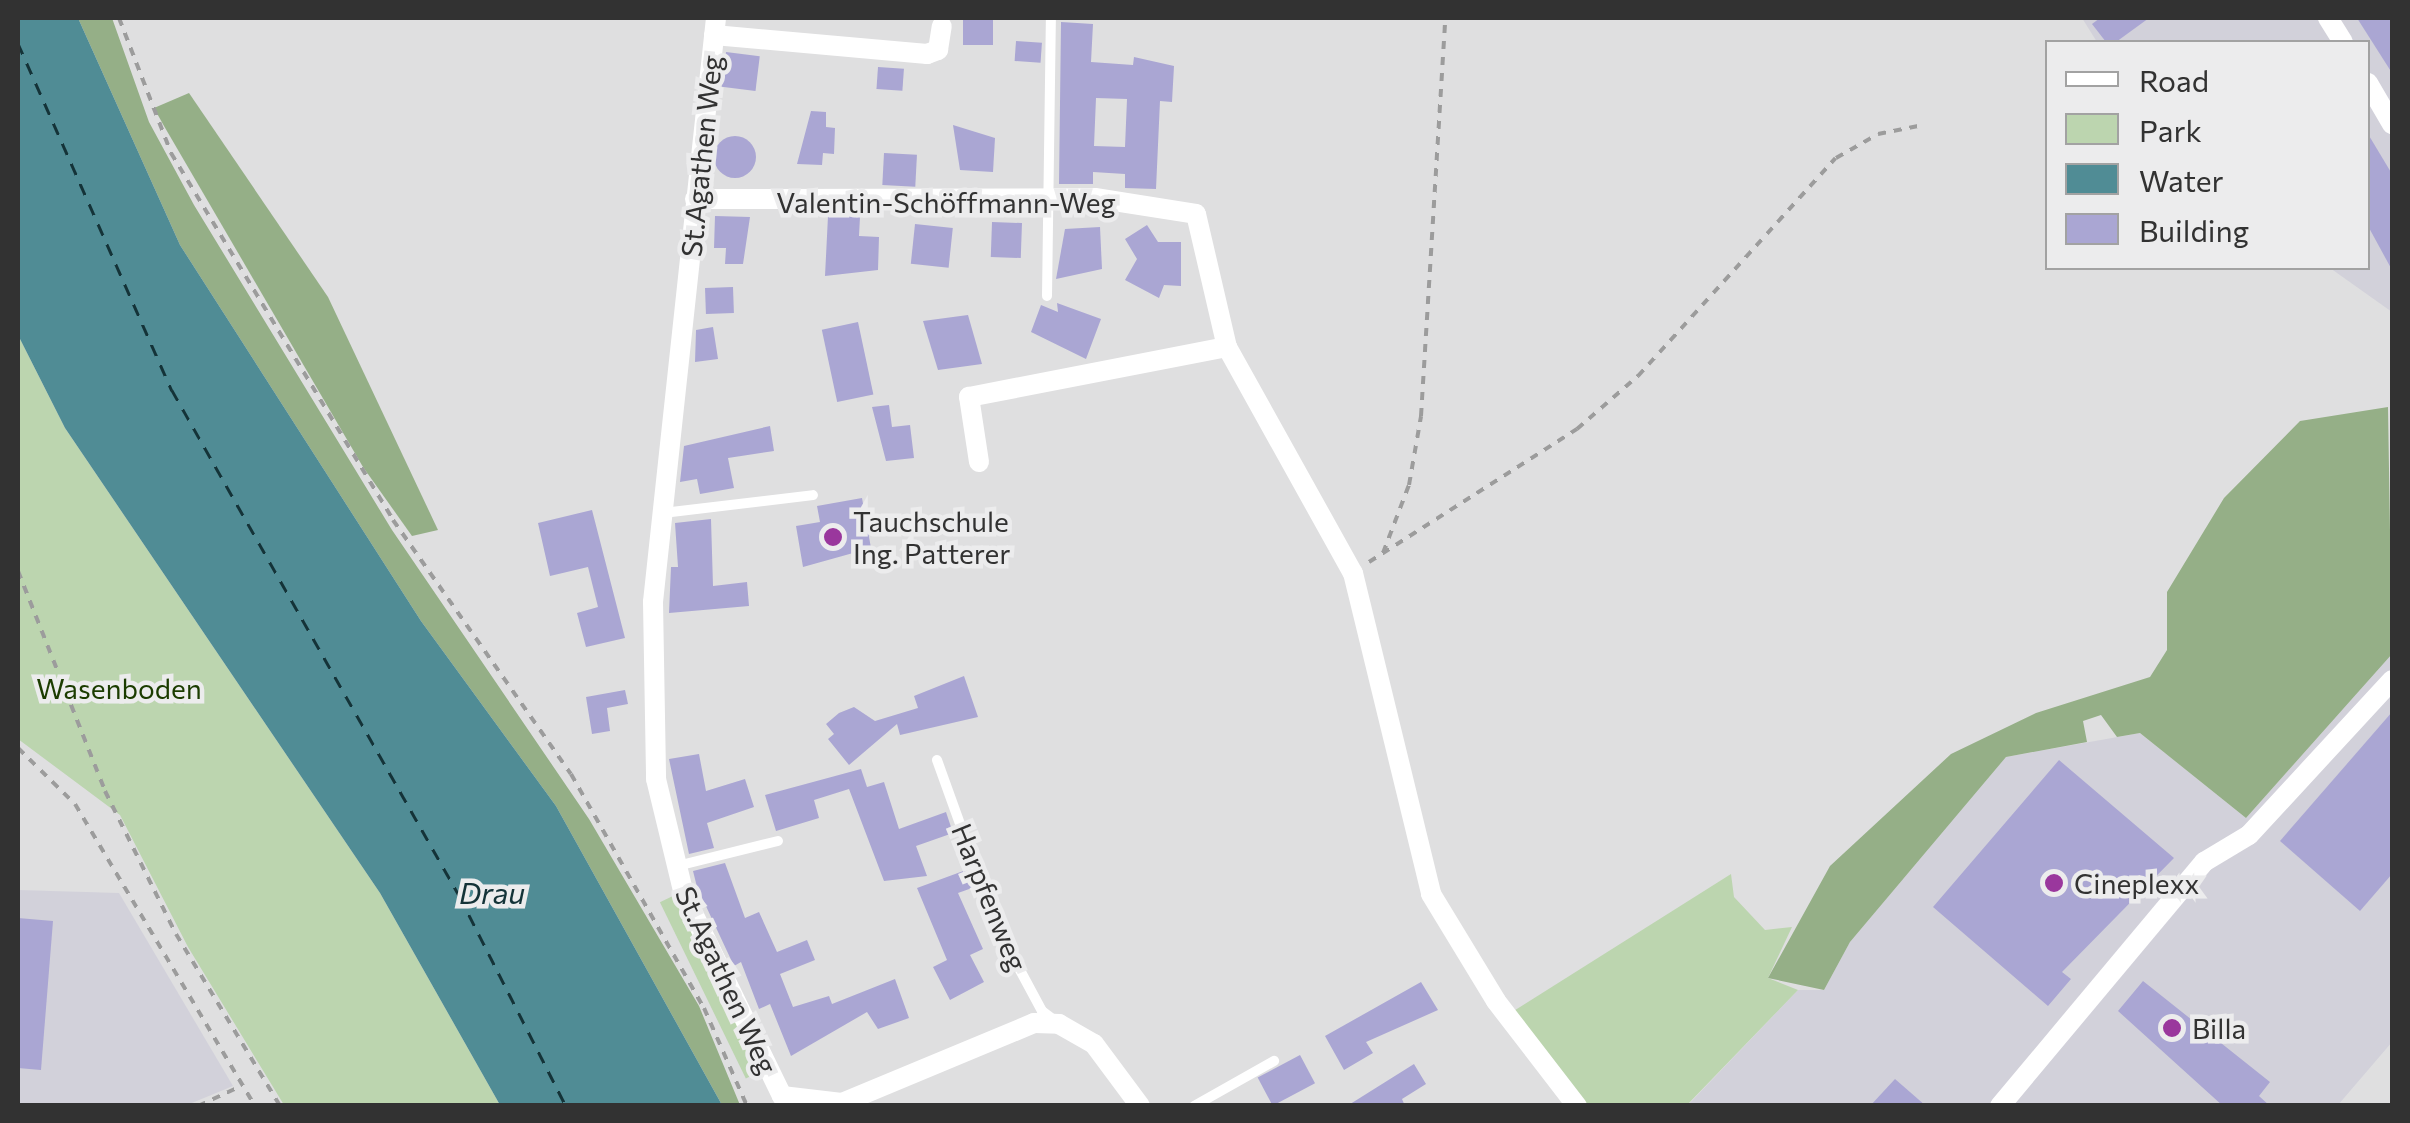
<!DOCTYPE html>
<meta charset="utf-8">
<style>
body{margin:0}
#map{position:relative;width:2410px;height:1123px;overflow:hidden;background:#dfdfe0;font-family:Commissioner,sans-serif}
div>[style]{position:absolute}
.built>*{inset:0;background:#d2d1da}
.green>*{inset:0;background:#bcd5af;transform-origin:0 0}
.forest>*{inset:0;background:#95af87}
.water>*{inset:0;background:#508c95}
.ferry>*{height:2.5px;margin-top:-1.25px;transform-origin:0;background:repeating-linear-gradient(90deg,#143338 0 12px,transparent 0 22px)}
.building>*{inset:0;background:#aaa6d3;transform-origin:0 0}
.round{border-radius:50%}
.path>*{height:4px;margin-top:-2px;transform-origin:0;background:repeating-linear-gradient(90deg,#9c9c9c 0 8px,transparent 0 16px)}
.service>*{height:10px;margin:-5px;padding:0 5px;transform-origin:5px;border-radius:5px;background:#fff}
.minor>*{height:20px;margin:-10px;padding:0 10px;transform-origin:10px;border-radius:10px;background:#fff}
.dots>*{width:28px;height:28px;translate:-50% -50%;box-sizing:border-box;border:5px solid #ececed;border-radius:50%}
span{translate:-50% -50%;white-space:nowrap;text-align:center;line-height:1.15;-webkit-text-stroke:9px #ececed;paint-order:stroke}
.street-label{font-size:28px;color:#323232}
.poi-label{font-size:28px;color:#323232}
.left{translate:0 -50%;text-align:left}
.park-label{font-size:28px;color:#1b3c00}
.water-label{font-size:30px;color:#143338;font-style:italic}
.frame{position:absolute;inset:0;border:20px solid #323232;pointer-events:none}
.legend{position:absolute;left:2045px;top:40px;width:325px;height:230px;box-sizing:border-box;background:#ececed;border:2px solid #a2a2a2;margin:0;padding:12px 18px;list-style:none;font-size:30px;color:#323232}
.legend li{display:flex;align-items:center;gap:20px;height:50px}
.legend b{width:50px;border:2px solid #a2a2a2}
</style>
<div id="map">
<div class="built">
<div style="clip-path:polygon(2082px 18px,2392px 18px,2392px 312px,2330px 268px,2368px 268px,2368px 42px,2097px 42px)"></div>
<div style="clip-path:polygon(2392px 654px,2392px 1042px,2338px 1105px,1687px 1106px,1798px 990px,1824px 990px,1850px 942px,2006px 757px,2140px 733px,2246px 818px)"></div>
<div style="clip-path:polygon(18px 890px,119px 893px,233px 1086px,187px 1105px,18px 1106px)"></div>
</div>
<div class="green">
<div style="clip-path:polygon(18px 335px,65px 428px,380px 893px,500px 1105px,284px 1105px,188px 947px,120px 815px,18px 739px)"></div>
<div style="clip-path:polygon(1731px 874px,1734px 897px,1765px 930px,1792px 927px,1768px 978px,1798px 990px,1687px 1105px,1583px 1105px,1512px 1012px)"></div>
<div style="left:677px;top:894px;width:196px;height:19px;rotate:64deg"></div>
</div>
<div class="forest">
<div style="clip-path:polygon(78px 18px,112px 18px,149px 122px,194px 205px,392px 530px,589px 819px,699px 1006px,740px 1105px,722px 1105px,556px 806px,421px 621px,180px 245px)"></div>
<div style="clip-path:polygon(189px 93px,328px 297px,438px 530px,412px 536px,363px 467px,164px 126px,154px 108px)"></div>
<div style="clip-path:polygon(2388px 407px,2392px 654px,2246px 818px,2140px 733px,2117px 737px,2101px 715px,2083px 721px,2087px 742px,2006px 757px,1850px 942px,1824px 990px,1768px 978px,1830px 866px,1951px 754px,2036px 713px,2150px 677px,2167px 650px,2167px 592px,2224px 498px,2300px 421px)"></div>
</div>
<div class="water">
<div style="clip-path:polygon(18px 18px,78px 18px,180px 245px,421px 621px,556px 806px,722px 1105px,500px 1105px,380px 893px,65px 428px,18px 335px)"></div>
</div>
<div class="ferry">
<div style="left:18px;top:43px;width:380px;rotate:66.1deg"></div>
<div style="left:172px;top:390px;width:581px;rotate:60.39deg"></div>
<div style="left:459px;top:895px;width:237px;rotate:63.1deg"></div>
</div>
<div class="building">
<div style="left:963px;top:18px;width:30px;height:27px"></div>
<div style="clip-path:polygon(2100px 18px,2149px 18px,2116px 42px,2106px 42px,2092px 24px)"></div>
<div style="clip-path:polygon(2357px 18px,2392px 18px,2392px 73px)"></div>
<div style="clip-path:polygon(evenodd,1061px 22px,1093px 24px,1091px 62px,1133px 65px,1134px 57px,1174px 66px,1172px 102px,1160px 101px,1156px 189px,1125px 188px,1125px 174px,1093px 172px,1093px 184px,1059px 184px,1061px 22px,1096px 98px,1127px 99px,1125px 147px,1094px 146px,1096px 98px)"></div>
<div style="left:1016px;top:41px;width:26px;height:20px;rotate:4deg"></div>
<div style="left:726px;top:52px;width:34px;height:35px;rotate:7deg"></div>
<div style="left:878px;top:67px;width:26px;height:22px;rotate:4deg"></div>
<div style="clip-path:polygon(811px 111px,826px 112px,826px 127px,835px 128px,834px 154px,823px 153px,822px 165px,797px 164px)"></div>
<div style="clip-path:polygon(953px 125px,995px 138px,993px 172px,960px 170px)"></div>
<div style="clip-path:polygon(2368px 134px,2392px 174px,2392px 270px,2368px 226px)"></div>
<div class="round" style="left:714px;top:136px;width:42px;height:42px"></div>
<div style="left:884px;top:153px;width:33px;height:32px;rotate:3deg"></div>
<div style="clip-path:polygon(715px 216px,750px 217px,743px 264px,725px 264px,726px 248px,714px 248px)"></div>
<div style="clip-path:polygon(828px 216px,860px 217px,859px 236px,879px 237px,878px 270px,825px 276px)"></div>
<div style="left:992px;top:222px;width:30px;height:35px;rotate:2deg"></div>
<div style="left:915px;top:224px;width:38px;height:40px;rotate:6deg"></div>
<div style="clip-path:polygon(1147px 225px,1158px 242px,1181px 242px,1181px 286px,1164px 285px,1159px 298px,1125px 280px,1137px 259px,1125px 239px)"></div>
<div style="clip-path:polygon(1100px 227px,1102px 269px,1056px 279px,1065px 229px)"></div>
<div style="left:733px;top:287px;width:26px;height:28px;rotate:88deg"></div>
<div style="clip-path:polygon(1057px 303px,1101px 319px,1086px 359px,1031px 332px,1041px 305px,1058px 312px)"></div>
<div style="clip-path:polygon(968px 315px,982px 364px,938px 370px,923px 321px)"></div>
<div style="left:858px;top:322px;width:74px;height:37px;rotate:78deg"></div>
<div style="clip-path:polygon(713px 327px,718px 359px,695px 362px,696px 330px)"></div>
<div style="clip-path:polygon(889px 405px,892px 427px,910px 425px,914px 458px,886px 461px,872px 407px)"></div>
<div style="clip-path:polygon(770px 426px,774px 451px,728px 458px,734px 488px,700px 494px,697px 479px,680px 482px,684px 446px)"></div>
<div style="clip-path:polygon(862px 498px,871px 548px,803px 567px,796px 526px,820px 522px,817px 506px)"></div>
<div style="clip-path:polygon(592px 510px,625px 638px,586px 647px,577px 613px,598px 607px,588px 567px,550px 576px,538px 523px)"></div>
<div style="clip-path:polygon(711px 519px,713px 586px,747px 582px,749px 606px,669px 613px,671px 567px,678px 567px,675px 523px)"></div>
<div style="clip-path:polygon(964px 676px,978px 717px,900px 735px,897px 724px,849px 765px,828px 739px,834px 734px,826px 724px,839px 713px,854px 707px,875px 721px,918px 708px,914px 696px)"></div>
<div style="clip-path:polygon(625px 690px,628px 704px,607px 708px,610px 731px,592px 734px,586px 697px)"></div>
<div style="clip-path:polygon(2392px 712px,2392px 874px,2360px 911px,2280px 841px)"></div>
<div style="clip-path:polygon(699px 754px,706px 791px,745px 779px,754px 807px,707px 823px,714px 848px,689px 854px,669px 759px)"></div>
<div style="clip-path:polygon(2059px 760px,2174px 858px,2062px 972px,2071px 979px,2048px 1006px,1933px 907px)"></div>
<div style="clip-path:polygon(861px 769px,867px 787px,884px 782px,899px 829px,946px 812px,953px 833px,916px 846px,927px 876px,884px 881px,849px 789px,814px 800px,819px 818px,776px 831px,765px 795px)"></div>
<div style="clip-path:polygon(725px 863px,745px 918px,759px 912px,777px 952px,807px 940px,815px 960px,780px 974px,793px 1007px,829px 996px,832px 1004px,895px 979px,909px 1018px,878px 1029px,867px 1012px,791px 1056px,770px 1004px,759px 1009px,741px 962px,734px 966px,697px 887px,693px 871px)"></div>
<div style="clip-path:polygon(966px 870px,972px 888px,958px 893px,983px 949px,970px 955px,984px 982px,950px 1000px,933px 967px,947px 960px,917px 888px)"></div>
<div style="clip-path:polygon(18px 918px,53px 921px,41px 1070px,18px 1068px)"></div>
<div style="clip-path:polygon(2143px 981px,2270px 1082px,2259px 1096px,2270px 1106px,2223px 1106px,2118px 1011px)"></div>
<div style="clip-path:polygon(1421px 982px,1438px 1010px,1366px 1042px,1373px 1053px,1344px 1070px,1325px 1036px)"></div>
<div style="left:1300px;top:1055px;width:32px;height:48px;rotate:62deg"></div>
<div style="clip-path:polygon(1414px 1064px,1426px 1084px,1402px 1099px,1405px 1106px,1347px 1106px)"></div>
<div style="clip-path:polygon(1895px 1079px,1926px 1106px,1870px 1106px)"></div>
</div>
<div class="path">
<div style="left:119px;top:18px;width:145px;rotate:68.9deg"></div>
<div style="left:171px;top:153px;width:429px;rotate:58.8deg"></div>
<div style="left:393px;top:520px;width:310px;rotate:55deg"></div>
<div style="left:571px;top:774px;width:269px;rotate:60.4deg"></div>
<div style="left:704px;top:1008px;width:107px;rotate:66.3deg"></div>
<div style="left:1383px;top:553px;width:73px;rotate:-69.1deg"></div>
<div style="left:1409px;top:485px;width:70px;rotate:-80.1deg"></div>
<div style="left:1421px;top:416px;width:399px;rotate:-86.5deg"></div>
<div style="left:1369px;top:562px;width:247px;rotate:-32.6deg"></div>
<div style="left:1577px;top:429px;width:81px;rotate:-41deg"></div>
<div style="left:1638px;top:376px;width:294px;rotate:-47.8deg"></div>
<div style="left:1836px;top:158px;width:48px;rotate:-29.7deg"></div>
<div style="left:1878px;top:134px;width:46px;rotate:-11.3deg"></div>
<div style="left:18px;top:571px;width:237px;rotate:68.4deg"></div>
<div style="left:105px;top:791px;width:160px;rotate:63.6deg"></div>
<div style="left:176px;top:934px;width:201px;rotate:58.8deg"></div>
<div style="left:18px;top:748px;width:80px;rotate:44.5deg"></div>
<div style="left:75px;top:804px;width:352px;rotate:59.2deg"></div>
<div style="left:198px;top:1106px;width:47px;rotate:-24.9deg"></div>
</div>
<div class="service">
<div style="left:1047px;top:296px;width:278px;rotate:-89.2deg"></div>
<div style="left:663px;top:513px;width:151px;rotate:-6.8deg"></div>
<div style="left:937px;top:760px;width:180px;rotate:70.2deg"></div>
<div style="left:998px;top:929px;width:93px;rotate:61.8deg"></div>
<div style="left:1042px;top:1011px;width:15px;rotate:37deg"></div>
<div style="left:677px;top:866px;width:104px;rotate:-13.9deg"></div>
<div style="left:1194px;top:1106px;width:92px;rotate:-29.4deg"></div>
</div>
<div class="minor">
<div style="left:716px;top:18px;width:587px;rotate:96.16deg"></div>
<div style="left:653px;top:602px;width:177px;rotate:89deg"></div>
<div style="left:656px;top:779px;width:119px;rotate:76.4deg"></div>
<div style="left:684px;top:895px;width:224px;rotate:64deg"></div>
<div style="left:782px;top:1096px;width:60px;rotate:6.7deg"></div>
<div style="left:842px;top:1103px;width:208px;rotate:-22.6deg"></div>
<div style="left:1034px;top:1023px;width:25px;rotate:2deg"></div>
<div style="left:1059px;top:1024px;width:40px;rotate:29.7deg"></div>
<div style="left:1094px;top:1044px;width:77px;rotate:53.4deg"></div>
<div style="left:2328px;top:18px;width:28px;rotate:58deg"></div>
<div style="left:714px;top:35px;width:214px;rotate:5.1deg"></div>
<div style="left:927px;top:54px;width:12px;rotate:-20deg"></div>
<div style="left:938px;top:50px;width:24px;rotate:-81deg"></div>
<div style="left:2368px;top:83px;width:48px;rotate:59.7deg"></div>
<div style="left:695px;top:199px;width:400px;rotate:-0.1deg"></div>
<div style="left:1095px;top:198px;width:102px;rotate:9deg"></div>
<div style="left:1196px;top:214px;width:137px;rotate:76.9deg"></div>
<div style="left:1227px;top:347px;width:259px;rotate:60.9deg"></div>
<div style="left:1353px;top:573px;width:330px;rotate:76.3deg"></div>
<div style="left:1431px;top:894px;width:125px;rotate:58.7deg"></div>
<div style="left:1496px;top:1001px;width:133px;rotate:52.4deg"></div>
<div style="left:979px;top:462px;width:66px;rotate:-98.7deg"></div>
<div style="left:969px;top:397px;width:263px;rotate:-11deg"></div>
<div style="left:2000px;top:1106px;width:318px;rotate:-50.1deg"></div>
<div style="left:2204px;top:862px;width:52px;rotate:-31deg"></div>
<div style="left:2249px;top:835px;width:211px;rotate:-47.3deg"></div>
</div>
<div class="dots">
<div style="left:833px;top:537px;background:#9a379d"></div>
<div style="left:2054px;top:883px;background:#9a379d"></div>
<div style="left:2172px;top:1028px;background:#9a379d"></div>
</div>
<div class="street-label">
<span style="left:701px;top:156px;rotate:-84deg">St.Agathen Weg</span>
<span style="left:946px;top:202px">Valentin-Schöffmann-Weg</span>
<span style="left:990px;top:897px;rotate:68deg">Harpfenweg</span>
<span style="left:727px;top:980px;rotate:65deg">St.Agathen Weg</span>
</div>
<div class="poi-label">
<span class="left" style="left:853px;top:537px">Tauchschule<br>Ing. Patterer</span>
<span class="left" style="left:2074px;top:883px">Cineplexx</span>
<span class="left" style="left:2192px;top:1028px">Billa</span>
</div>
<div class="park-label">
<span style="left:119px;top:688px">Wasenboden</span>
</div>
<div class="water-label">
<span style="left:492px;top:892px">Drau</span>
</div>
<div class="frame"></div>
<ul class="legend">
<li><b style="height:12px;background:#fff"></b>Road</li>
<li><b style="height:28px;background:#bcd5af"></b>Park</li>
<li><b style="height:28px;background:#508c95"></b>Water</li>
<li><b style="height:28px;background:#aaa6d3"></b>Building</li>
</ul>
</div>
